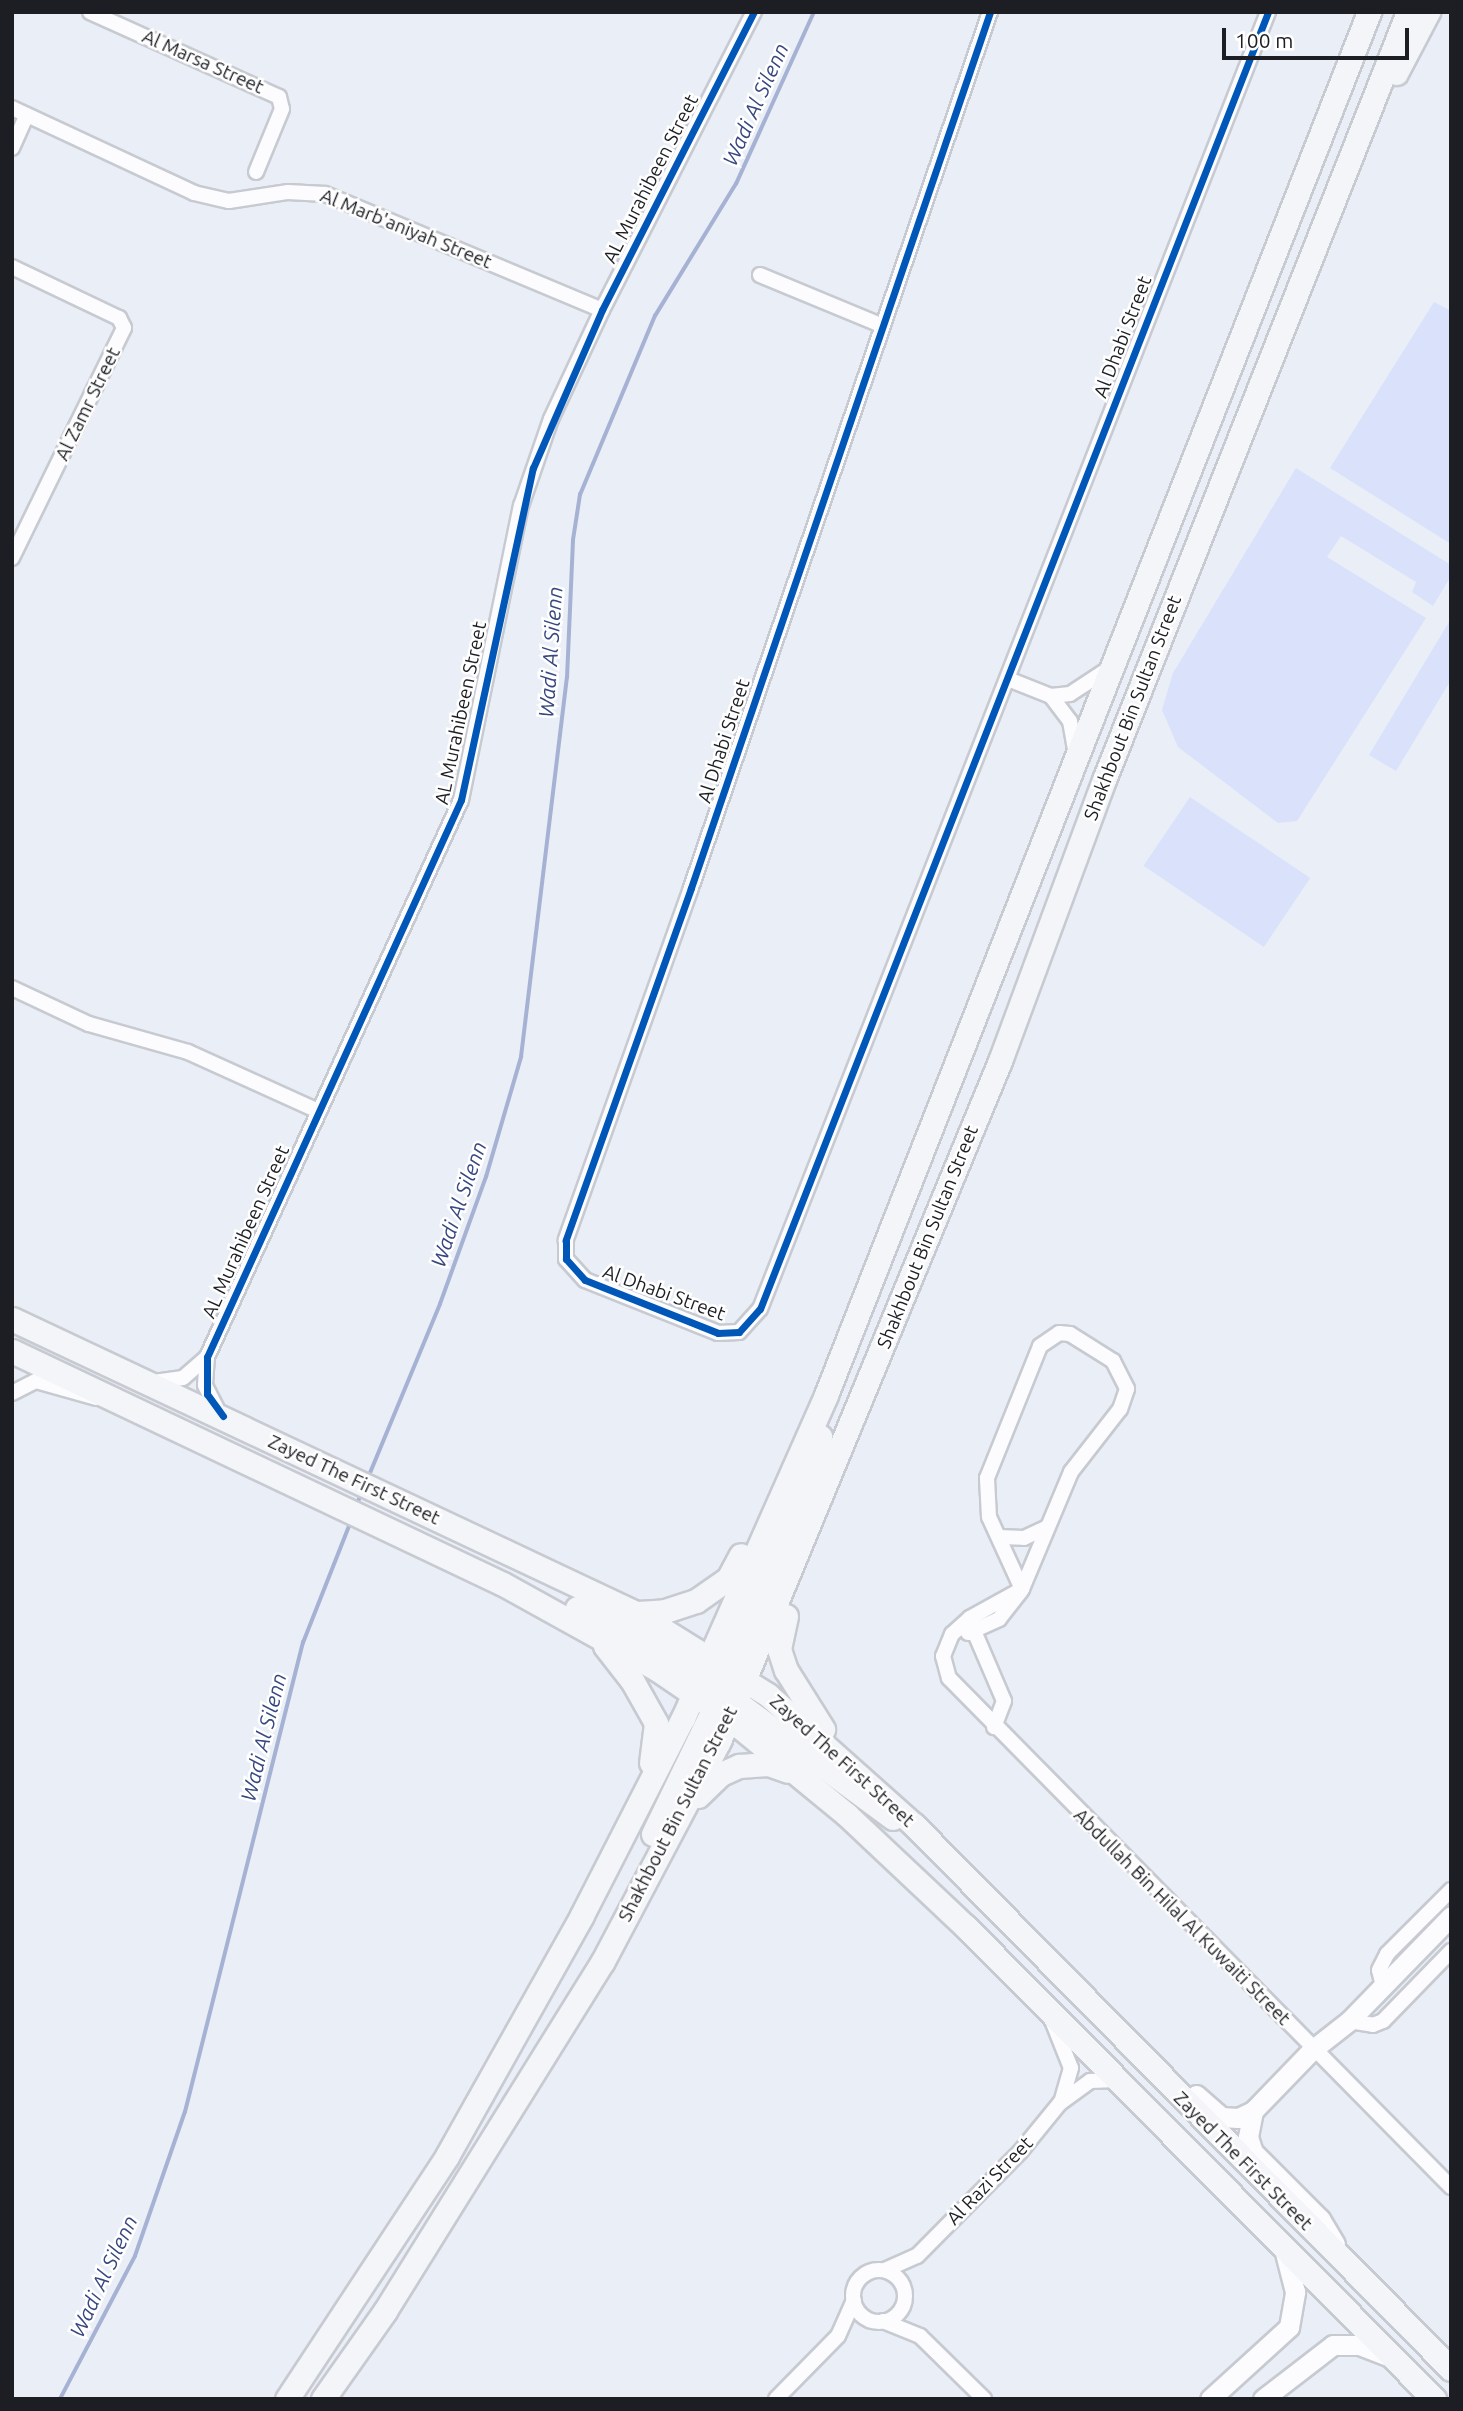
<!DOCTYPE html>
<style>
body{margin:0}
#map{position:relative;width:1463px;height:2411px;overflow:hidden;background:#eaeef6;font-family:Ubuntu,sans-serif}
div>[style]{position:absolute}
.green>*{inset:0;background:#dae2fb;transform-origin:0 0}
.stream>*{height:3.5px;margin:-1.75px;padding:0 1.75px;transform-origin:1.75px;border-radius:1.75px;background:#a6b2d3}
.roads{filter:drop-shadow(2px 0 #c7cad1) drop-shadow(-2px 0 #c7cad1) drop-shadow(0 2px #c7cad1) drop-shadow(0 -2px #c7cad1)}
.street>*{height:14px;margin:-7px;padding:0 7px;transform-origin:7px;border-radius:7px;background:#fcfcfe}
.street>.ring{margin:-7px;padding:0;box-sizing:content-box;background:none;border:14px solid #fcfcfe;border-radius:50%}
.secondary>*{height:19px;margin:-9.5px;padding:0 9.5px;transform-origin:9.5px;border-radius:9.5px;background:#fcfcfe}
.primary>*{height:23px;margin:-11.5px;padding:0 11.5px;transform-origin:11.5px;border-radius:11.5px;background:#f3f5f9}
.cycleway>*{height:7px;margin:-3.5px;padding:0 3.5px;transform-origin:3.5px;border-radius:3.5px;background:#0057b8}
span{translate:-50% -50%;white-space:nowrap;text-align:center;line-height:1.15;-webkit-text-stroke:5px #fff;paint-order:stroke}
.street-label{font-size:19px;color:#1c1e23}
.water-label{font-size:21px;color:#374780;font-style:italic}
.frame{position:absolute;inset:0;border:14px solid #1c1e23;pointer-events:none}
.scale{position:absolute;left:1222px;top:28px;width:187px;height:32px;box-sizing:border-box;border:4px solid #1c1e23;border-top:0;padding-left:9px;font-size:21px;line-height:24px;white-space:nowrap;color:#1c1e23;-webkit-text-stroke:5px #fff;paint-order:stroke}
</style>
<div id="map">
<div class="green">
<div style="clip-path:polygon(1434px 302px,1451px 311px,1451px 544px,1330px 468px)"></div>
<div style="clip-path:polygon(1296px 468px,1451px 565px,1451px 576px,1433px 606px,1412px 592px,1416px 582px,1341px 536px,1327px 557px,1426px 618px,1297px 821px,1278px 823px,1178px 747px,1162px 710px,1173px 673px)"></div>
<div style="clip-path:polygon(1449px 622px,1451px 680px,1396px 771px,1369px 755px)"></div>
<div style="left:1190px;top:797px;width:145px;height:83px;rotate:34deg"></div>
</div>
<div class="stream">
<div style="left:368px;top:1478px;width:188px;rotate:-67.5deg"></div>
<div style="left:440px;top:1304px;width:135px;rotate:-70.1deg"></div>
<div style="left:486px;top:1177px;width:125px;rotate:-73.7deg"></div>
<div style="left:521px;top:1057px;width:382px;rotate:-83.1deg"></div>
<div style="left:567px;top:678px;width:138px;rotate:-87.5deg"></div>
<div style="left:573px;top:540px;width:46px;rotate:-81.2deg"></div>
<div style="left:580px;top:495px;width:194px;rotate:-67.3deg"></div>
<div style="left:655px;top:316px;width:155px;rotate:-58.5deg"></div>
<div style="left:736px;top:184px;width:189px;rotate:-65.6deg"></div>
<div style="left:356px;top:1507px;width:17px;rotate:-69deg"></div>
<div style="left:60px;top:2399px;width:161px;rotate:-62.3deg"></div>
<div style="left:135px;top:2256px;width:152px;rotate:-70.9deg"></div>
<div style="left:185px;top:2112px;width:484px;rotate:-75.9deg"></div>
<div style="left:303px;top:1643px;width:131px;rotate:-68.5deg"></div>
</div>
<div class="roads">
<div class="street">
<div style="left:90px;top:12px;width:207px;rotate:24.2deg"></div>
<div style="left:279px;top:97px;width:12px;rotate:76deg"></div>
<div style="left:282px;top:109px;width:68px;rotate:112.4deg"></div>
<div style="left:990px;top:12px;width:926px;rotate:108.85deg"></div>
<div style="left:691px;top:888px;width:374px;rotate:109.6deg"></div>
<div style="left:566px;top:1240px;width:19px;rotate:90deg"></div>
<div style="left:566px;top:1259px;width:28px;rotate:48deg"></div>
<div style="left:585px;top:1280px;width:143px;rotate:21.7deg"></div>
<div style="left:718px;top:1333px;width:21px;rotate:-3deg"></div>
<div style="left:739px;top:1332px;width:31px;rotate:-48deg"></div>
<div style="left:760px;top:1309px;width:1393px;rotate:-68.61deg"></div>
<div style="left:12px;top:108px;width:201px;rotate:25deg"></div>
<div style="left:194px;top:193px;width:36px;rotate:13deg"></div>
<div style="left:229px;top:201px;width:60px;rotate:-8.7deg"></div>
<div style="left:288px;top:192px;width:37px;rotate:3deg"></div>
<div style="left:325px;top:194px;width:300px;rotate:22.7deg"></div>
<div style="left:12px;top:148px;width:36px;rotate:-66deg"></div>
<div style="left:12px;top:267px;width:119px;rotate:25.5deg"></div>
<div style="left:119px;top:318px;width:11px;rotate:63deg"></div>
<div style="left:124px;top:328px;width:256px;rotate:116deg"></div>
<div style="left:760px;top:275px;width:131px;rotate:22.5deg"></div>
<div style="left:1008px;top:679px;width:46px;rotate:21.6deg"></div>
<div style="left:1051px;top:696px;width:19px;rotate:-6deg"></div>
<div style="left:1070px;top:694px;width:45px;rotate:-33.3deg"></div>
<div style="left:1051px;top:696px;width:31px;rotate:53deg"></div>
<div style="left:1070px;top:721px;width:29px;rotate:80deg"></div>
<div style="left:12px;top:988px;width:85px;rotate:25.1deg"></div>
<div style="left:89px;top:1024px;width:103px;rotate:15.8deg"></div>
<div style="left:188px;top:1052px;width:143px;rotate:24.4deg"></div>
<div style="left:1059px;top:1333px;width:11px;rotate:5deg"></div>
<div style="left:1070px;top:1334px;width:51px;rotate:32.1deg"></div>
<div style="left:1113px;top:1361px;width:31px;rotate:63deg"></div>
<div style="left:1127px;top:1389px;width:21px;rotate:109deg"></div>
<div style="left:1120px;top:1409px;width:80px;rotate:127.9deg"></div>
<div style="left:1071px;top:1472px;width:127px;rotate:112.7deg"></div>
<div style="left:1022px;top:1589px;width:79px;rotate:-114.6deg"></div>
<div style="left:989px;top:1517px;width:39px;rotate:-93deg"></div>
<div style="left:987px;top:1478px;width:142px;rotate:-68.1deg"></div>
<div style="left:1040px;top:1346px;width:23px;rotate:-34deg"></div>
<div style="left:154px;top:1382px;width:29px;rotate:-8deg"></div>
<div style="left:183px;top:1378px;width:30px;rotate:-41deg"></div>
<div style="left:12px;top:1393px;width:27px;rotate:-27deg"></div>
<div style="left:36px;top:1381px;width:62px;rotate:15.8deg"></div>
<div style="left:219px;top:1413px;width:31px;rotate:-117deg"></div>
<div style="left:205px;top:1385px;width:28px;rotate:-86deg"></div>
<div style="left:207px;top:1357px;width:612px;rotate:-65.49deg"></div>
<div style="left:461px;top:800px;width:300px;rotate:-78.5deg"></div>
<div style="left:521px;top:506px;width:92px;rotate:-71deg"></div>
<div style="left:551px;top:419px;width:120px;rotate:-64.9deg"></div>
<div style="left:602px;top:310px;width:335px;rotate:-63deg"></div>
<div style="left:999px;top:1537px;width:25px;rotate:2deg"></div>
<div style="left:1024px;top:1538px;width:26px;rotate:-25deg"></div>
<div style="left:1022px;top:1589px;width:60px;rotate:150.9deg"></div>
<div style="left:970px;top:1618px;width:24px;rotate:138deg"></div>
<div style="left:952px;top:1634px;width:24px;rotate:112deg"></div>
<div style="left:943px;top:1656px;width:23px;rotate:75deg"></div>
<div style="left:949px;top:1678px;width:715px;rotate:45.4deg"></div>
<div style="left:974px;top:1631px;width:76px;rotate:66.8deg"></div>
<div style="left:1004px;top:1701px;width:28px;rotate:111deg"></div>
<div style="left:968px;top:1633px;width:34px;rotate:-24deg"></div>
<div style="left:999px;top:1619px;width:36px;rotate:-52deg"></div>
<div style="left:1383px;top:1986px;width:16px;rotate:-104deg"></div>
<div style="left:1379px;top:1970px;width:18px;rotate:-63deg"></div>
<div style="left:1387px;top:1954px;width:91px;rotate:-45deg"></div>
<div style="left:1349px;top:2021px;width:24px;rotate:9deg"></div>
<div style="left:1373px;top:2025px;width:11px;rotate:-22deg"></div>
<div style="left:1383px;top:2021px;width:98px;rotate:-45.8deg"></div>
<div style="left:1053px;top:2023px;width:48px;rotate:68.2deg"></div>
<div style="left:1071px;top:2068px;width:32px;rotate:106deg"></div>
<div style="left:885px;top:2270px;width:35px;rotate:-24deg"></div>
<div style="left:917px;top:2256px;width:146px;rotate:-45.3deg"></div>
<div style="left:1020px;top:2152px;width:63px;rotate:-50.8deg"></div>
<div style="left:1060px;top:2103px;width:37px;rotate:-36deg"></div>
<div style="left:1090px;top:2081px;width:27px;rotate:-2deg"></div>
<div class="ring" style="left:853px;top:2270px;width:38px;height:38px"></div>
<div style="left:883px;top:2321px;width:40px;rotate:22deg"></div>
<div style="left:920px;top:2336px;width:90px;rotate:44.5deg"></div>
<div style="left:776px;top:2399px;width:88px;rotate:-45.5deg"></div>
<div style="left:838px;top:2336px;width:39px;rotate:-66deg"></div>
</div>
<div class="secondary">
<div style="left:1196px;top:2095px;width:33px;rotate:41deg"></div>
<div style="left:1221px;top:2117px;width:17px;rotate:3deg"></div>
<div style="left:1238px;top:2118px;width:17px;rotate:-25deg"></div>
<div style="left:1253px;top:2111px;width:85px;rotate:-46deg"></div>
<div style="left:1312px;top:2050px;width:47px;rotate:-38.1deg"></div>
<div style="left:1349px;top:2021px;width:146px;rotate:-45.8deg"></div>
<div style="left:1253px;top:2111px;width:26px;rotate:101deg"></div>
<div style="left:1248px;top:2137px;width:16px;rotate:72deg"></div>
<div style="left:1253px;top:2152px;width:95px;rotate:45deg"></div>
<div style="left:1320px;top:2219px;width:29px;rotate:59deg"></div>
<div style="left:1210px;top:2399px;width:107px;rotate:-42.3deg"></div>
<div style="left:1289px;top:2327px;width:36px;rotate:-80deg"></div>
<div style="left:1295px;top:2292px;width:44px;rotate:-104.3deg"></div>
<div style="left:1263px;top:2399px;width:88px;rotate:-37.6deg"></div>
<div style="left:1333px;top:2345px;width:26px"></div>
<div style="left:1359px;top:2345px;width:34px;rotate:21deg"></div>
</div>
<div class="primary">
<div style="left:1396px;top:73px;width:69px;rotate:-62.3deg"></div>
<div style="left:12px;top:1319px;width:690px;rotate:25.23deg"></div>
<div style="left:636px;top:1613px;width:155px;rotate:31.8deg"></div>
<div style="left:768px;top:1695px;width:195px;rotate:41.7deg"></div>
<div style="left:914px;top:1825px;width:764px;rotate:45.37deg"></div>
<div style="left:12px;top:1351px;width:543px;rotate:25.39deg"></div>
<div style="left:503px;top:1584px;width:177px;rotate:29deg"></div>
<div style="left:658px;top:1670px;width:86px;rotate:34.1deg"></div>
<div style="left:729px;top:1718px;width:153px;rotate:39.4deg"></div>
<div style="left:847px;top:1815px;width:163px;rotate:43.3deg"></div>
<div style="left:966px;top:1927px;width:665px;rotate:45.24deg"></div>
<div style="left:577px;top:1608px;width:154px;rotate:27.4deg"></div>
<div style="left:638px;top:1613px;width:27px;rotate:-4deg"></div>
<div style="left:665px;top:1611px;width:33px;rotate:-18deg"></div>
<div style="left:696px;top:1601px;width:39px;rotate:-35deg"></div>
<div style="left:728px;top:1579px;width:27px;rotate:-62deg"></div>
<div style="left:786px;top:1616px;width:34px;rotate:102deg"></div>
<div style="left:779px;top:1649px;width:22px;rotate:72deg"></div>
<div style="left:786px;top:1670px;width:70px;rotate:57.9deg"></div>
<div style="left:605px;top:1646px;width:46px;rotate:52.1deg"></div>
<div style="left:633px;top:1682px;width:47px;rotate:60.7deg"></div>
<div style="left:656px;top:1723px;width:40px;rotate:97.1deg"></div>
<div style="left:724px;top:1693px;width:210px;rotate:36.5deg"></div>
<div style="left:729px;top:1718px;width:26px;rotate:-103deg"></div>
<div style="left:723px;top:1693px;width:26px;rotate:-81deg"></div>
<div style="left:727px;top:1667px;width:212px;rotate:-66.9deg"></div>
<div style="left:810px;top:1472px;width:37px;rotate:-74deg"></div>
<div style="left:698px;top:1796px;width:32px;rotate:-44deg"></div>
<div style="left:721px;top:1774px;width:20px;rotate:-24deg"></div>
<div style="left:739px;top:1766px;width:29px;rotate:-4deg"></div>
<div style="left:768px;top:1764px;width:21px;rotate:19deg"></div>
<div style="left:653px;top:1834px;width:140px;rotate:-64.2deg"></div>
<div style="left:714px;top:1708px;width:15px;rotate:-79deg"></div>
<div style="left:287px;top:2399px;width:291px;rotate:-56.6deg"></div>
<div style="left:447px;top:2156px;width:276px;rotate:-60.7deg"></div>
<div style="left:582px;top:1915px;width:221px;rotate:-62.9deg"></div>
<div style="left:683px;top:1718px;width:353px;rotate:-66.1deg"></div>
<div style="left:826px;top:1395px;width:1486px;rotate:-68.56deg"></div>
<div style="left:323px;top:2399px;width:108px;rotate:-54.8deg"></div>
<div style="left:385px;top:2311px;width:412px;rotate:-58.1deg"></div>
<div style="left:603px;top:1961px;width:249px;rotate:-62.2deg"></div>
<div style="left:719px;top:1741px;width:736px;rotate:-67.55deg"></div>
<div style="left:1000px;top:1061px;width:300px;rotate:-69.7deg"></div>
<div style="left:1104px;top:780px;width:826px;rotate:-68.4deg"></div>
</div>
</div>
<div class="cycleway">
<div style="left:990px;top:12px;width:926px;rotate:108.85deg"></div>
<div style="left:691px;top:888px;width:374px;rotate:109.6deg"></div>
<div style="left:566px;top:1240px;width:19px;rotate:90deg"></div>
<div style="left:566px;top:1259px;width:28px;rotate:48deg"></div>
<div style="left:585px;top:1280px;width:143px;rotate:21.7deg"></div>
<div style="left:718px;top:1333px;width:21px;rotate:-3deg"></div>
<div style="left:739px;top:1332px;width:31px;rotate:-48deg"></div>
<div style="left:760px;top:1309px;width:1393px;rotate:-68.61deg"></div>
<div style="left:223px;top:1416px;width:27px;rotate:-126deg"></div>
<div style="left:207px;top:1394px;width:37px;rotate:-90deg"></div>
<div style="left:207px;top:1357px;width:612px;rotate:-65.49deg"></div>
<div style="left:461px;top:800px;width:340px;rotate:-77.8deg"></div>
<div style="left:533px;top:468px;width:172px;rotate:-66.4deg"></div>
<div style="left:602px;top:310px;width:335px;rotate:-63deg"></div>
</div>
<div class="street-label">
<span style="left:203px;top:62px;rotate:24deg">Al Marsa Street</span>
<span style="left:651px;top:179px;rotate:-63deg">AL Murahibeen Street</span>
<span style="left:406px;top:229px;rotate:22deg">Al Marb'aniyah Street</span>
<span style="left:1123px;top:337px;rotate:-69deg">Al Dhabi Street</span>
<span style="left:88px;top:404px;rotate:-64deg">Al Zamr Street</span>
<span style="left:1133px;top:708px;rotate:-69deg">Shakhbout Bin Sultan Street</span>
<span style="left:461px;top:713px;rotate:-78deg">AL Murahibeen Street</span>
<span style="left:724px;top:741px;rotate:-72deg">Al Dhabi Street</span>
<span style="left:246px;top:1232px;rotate:-66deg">AL Murahibeen Street</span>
<span style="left:928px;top:1237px;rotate:-68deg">Shakhbout Bin Sultan Street</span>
<span style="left:664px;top:1293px;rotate:20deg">Al Dhabi Street</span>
<span style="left:354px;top:1480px;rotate:25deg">Zayed The First Street</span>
<span style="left:842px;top:1761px;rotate:42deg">Zayed The First Street</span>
<span style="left:678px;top:1814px;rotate:-63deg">Shakhbout Bin Sultan Street</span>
<span style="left:1182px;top:1917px;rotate:45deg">Abdullah Bin Hilal Al Kuwaiti Street</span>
<span style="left:1243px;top:2161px;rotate:45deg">Zayed The First Street</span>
<span style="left:990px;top:2181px;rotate:-46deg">Al Razi Street</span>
</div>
<div class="water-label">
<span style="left:755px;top:104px;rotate:-66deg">Wadi Al Silenn</span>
<span style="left:550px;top:652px;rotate:-86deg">Wadi Al Silenn</span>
<span style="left:458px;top:1204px;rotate:-71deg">Wadi Al Silenn</span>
<span style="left:263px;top:1737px;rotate:-76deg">Wadi Al Silenn</span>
<span style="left:103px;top:2276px;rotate:-65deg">Wadi Al Silenn</span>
</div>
<div class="frame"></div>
<div class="scale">100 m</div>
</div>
